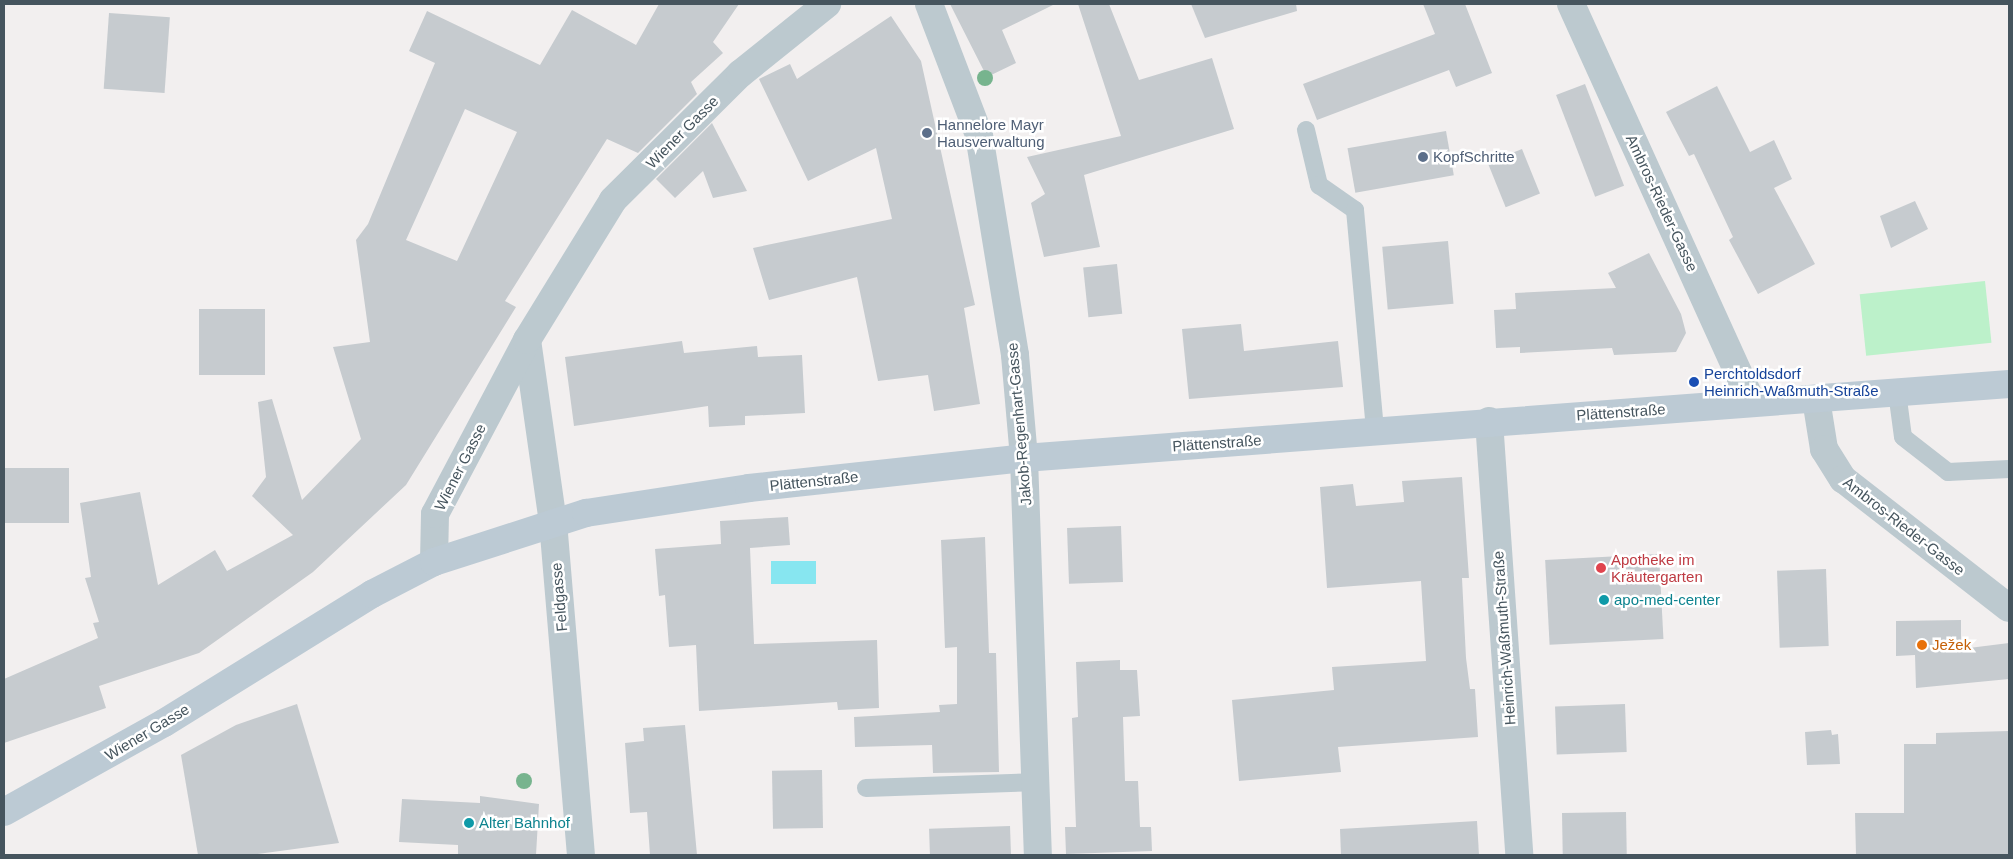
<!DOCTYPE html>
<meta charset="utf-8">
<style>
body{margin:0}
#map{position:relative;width:2013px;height:859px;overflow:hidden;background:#f2efef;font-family:Arial,sans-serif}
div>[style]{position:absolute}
.green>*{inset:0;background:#bcf1ca;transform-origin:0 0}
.water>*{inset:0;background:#87e6f0;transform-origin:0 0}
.building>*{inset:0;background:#c6cbcf;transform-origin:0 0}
.service>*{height:18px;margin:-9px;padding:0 9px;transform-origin:9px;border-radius:9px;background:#bcc9cf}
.minor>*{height:28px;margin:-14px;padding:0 14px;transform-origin:14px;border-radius:14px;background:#bcc9cf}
.tertiary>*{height:28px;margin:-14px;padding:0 14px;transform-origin:14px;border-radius:14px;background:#bcc9cf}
.secondary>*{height:28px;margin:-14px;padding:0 14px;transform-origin:14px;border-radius:14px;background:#bccad4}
.trees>*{width:16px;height:16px;margin:-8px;border-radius:50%;background:#77b48e}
.dots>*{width:14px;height:14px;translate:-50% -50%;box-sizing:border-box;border:2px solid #fff;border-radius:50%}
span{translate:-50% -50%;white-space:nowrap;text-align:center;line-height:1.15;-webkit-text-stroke:5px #fff;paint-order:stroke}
.service-label{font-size:15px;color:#4e5e75}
.left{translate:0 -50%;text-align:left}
.street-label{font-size:15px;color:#46555e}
.transit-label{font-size:15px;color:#164399}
.health-label{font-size:15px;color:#be3a42}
.culture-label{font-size:15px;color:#0d838f}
.food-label{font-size:15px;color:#c56008}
.frame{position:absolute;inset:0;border:5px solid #46555e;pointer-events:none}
</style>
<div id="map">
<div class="green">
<div style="left:1985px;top:281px;width:62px;height:126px;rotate:84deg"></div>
</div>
<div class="water">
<div style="left:771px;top:561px;width:45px;height:23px"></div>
</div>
<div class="building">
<div style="clip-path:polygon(evenodd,659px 4px,739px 4px,713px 42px,723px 53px,691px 82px,697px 94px,638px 153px,607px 139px,505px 301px,516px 307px,406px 485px,313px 572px,199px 653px,99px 686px,106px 708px,4px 743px,4px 679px,98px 638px,93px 623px,99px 622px,85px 578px,91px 577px,80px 503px,140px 492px,158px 585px,215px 550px,227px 571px,293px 535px,252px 496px,266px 477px,258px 402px,272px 399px,302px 500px,361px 439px,333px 347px,370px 342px,356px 240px,368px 224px,435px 63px,409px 51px,427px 11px,540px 65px,572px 10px,636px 45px,659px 4px,465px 109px,517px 132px,457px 261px,406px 240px,465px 109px)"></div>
<div style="clip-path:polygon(950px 4px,1055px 4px,1002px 30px,1016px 63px,987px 77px)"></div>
<div style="clip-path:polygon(1078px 4px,1109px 4px,1139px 80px,1212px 58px,1234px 129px,1084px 175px,1100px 247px,1044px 257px,1031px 203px,1045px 194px,1027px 157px,1121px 136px)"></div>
<div style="clip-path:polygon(1191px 4px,1296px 4px,1297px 11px,1205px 38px)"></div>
<div style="clip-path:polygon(1423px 4px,1465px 4px,1492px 73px,1456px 87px,1449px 70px,1317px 120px,1303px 84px,1435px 34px)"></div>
<div style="left:109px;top:13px;width:61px;height:76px;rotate:4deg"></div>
<div style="clip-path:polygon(891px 16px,921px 61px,975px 305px,964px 308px,980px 404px,934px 411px,928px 375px,878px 381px,857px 277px,769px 300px,753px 248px,892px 219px,876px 148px,808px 181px,759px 79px,790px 64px,797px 79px)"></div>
<div style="left:1585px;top:84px;width:109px;height:31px;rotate:69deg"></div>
<div style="clip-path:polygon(1717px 86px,1750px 152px,1774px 140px,1792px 179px,1774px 188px,1815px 264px,1758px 294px,1729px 240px,1733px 237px,1694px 154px,1689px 156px,1666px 112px)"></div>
<div style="clip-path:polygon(712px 123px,747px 191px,713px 198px,703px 171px,675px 198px,656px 179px)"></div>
<div style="left:1446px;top:131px;width:45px;height:100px;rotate:80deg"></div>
<div style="left:1522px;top:149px;width:48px;height:37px;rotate:68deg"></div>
<div style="clip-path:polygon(1915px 201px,1928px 229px,1891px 248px,1880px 216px)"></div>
<div style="left:1448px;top:241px;width:63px;height:66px;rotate:85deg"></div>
<div style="clip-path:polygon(1649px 253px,1681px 314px,1686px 333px,1676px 352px,1614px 355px,1612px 348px,1520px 353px,1520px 347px,1496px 348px,1494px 310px,1516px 309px,1515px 293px,1616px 288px,1608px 273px)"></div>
<div style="left:1117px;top:264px;width:50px;height:34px;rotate:84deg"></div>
<div style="left:265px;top:309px;width:66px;height:66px;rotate:90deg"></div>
<div style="clip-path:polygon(1241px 324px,1244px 351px,1338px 341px,1343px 387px,1189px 399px,1182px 329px)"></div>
<div style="clip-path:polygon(682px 341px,684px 353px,757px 346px,758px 357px,802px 355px,805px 413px,745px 416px,745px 425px,709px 427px,708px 406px,574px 426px,565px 357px)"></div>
<div style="left:4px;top:468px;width:65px;height:55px"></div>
<div style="clip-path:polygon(1462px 477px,1469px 578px,1462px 578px,1466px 658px,1470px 689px,1475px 689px,1478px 737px,1338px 747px,1341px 772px,1239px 781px,1232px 700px,1334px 690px,1332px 667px,1426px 661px,1421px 581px,1327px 588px,1320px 487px,1353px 484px,1356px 506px,1404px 502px,1402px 481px)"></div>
<div style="clip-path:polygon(788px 517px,790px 545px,750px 548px,754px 644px,877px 640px,879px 708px,838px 710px,837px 702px,699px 711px,696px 645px,669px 647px,665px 595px,659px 596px,655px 549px,721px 544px,720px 521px)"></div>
<div style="left:1121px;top:526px;width:56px;height:54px;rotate:88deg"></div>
<div style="clip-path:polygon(985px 537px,989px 653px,996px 653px,999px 772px,933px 773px,932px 745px,855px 747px,854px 717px,940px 712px,939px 705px,957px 704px,957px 647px,945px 648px,941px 540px)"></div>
<div style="left:1659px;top:554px;width:85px;height:114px;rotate:87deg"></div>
<div style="left:1826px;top:569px;width:77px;height:49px;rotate:88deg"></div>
<div style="clip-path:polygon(1961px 620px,1961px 649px,2009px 643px,2009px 679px,1916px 688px,1915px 655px,1896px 656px,1896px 621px)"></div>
<div style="clip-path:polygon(1120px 660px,1120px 670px,1137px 670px,1140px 716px,1123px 717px,1125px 781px,1138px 781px,1140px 827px,1151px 827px,1152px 851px,1066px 854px,1065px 827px,1076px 827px,1072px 718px,1078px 717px,1076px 662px)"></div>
<div style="clip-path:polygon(297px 704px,339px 843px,251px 855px,198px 855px,181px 755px,236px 725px)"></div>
<div style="left:1625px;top:704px;width:48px;height:70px;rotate:88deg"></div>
<div style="clip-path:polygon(685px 725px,697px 855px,650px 855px,647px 812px,630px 813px,625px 743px,644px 741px,643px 728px)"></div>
<div style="clip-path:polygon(1831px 730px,1832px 735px,1838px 734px,1840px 764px,1807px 765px,1805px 732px)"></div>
<div style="clip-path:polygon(2009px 731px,2009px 855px,1856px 855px,1855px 813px,1904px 813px,1904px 744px,1936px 744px,1936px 733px)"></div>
<div style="left:822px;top:770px;width:58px;height:50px;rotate:89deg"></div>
<div style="clip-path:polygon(480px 796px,539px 804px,536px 855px,458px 855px,458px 845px,399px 842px,402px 799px,480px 803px)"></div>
<div style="left:1626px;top:812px;width:43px;height:64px;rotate:89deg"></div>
<div style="clip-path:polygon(1477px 821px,1479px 855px,1341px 855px,1340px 829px)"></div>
<div style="left:1010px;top:826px;width:29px;height:81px;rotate:88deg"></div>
</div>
<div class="service">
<div style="left:1306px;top:130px;width:57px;rotate:76.7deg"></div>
<div style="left:1319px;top:185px;width:44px;rotate:34.8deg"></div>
<div style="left:1355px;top:210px;width:222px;rotate:84.8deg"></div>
<div style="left:1897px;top:392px;width:45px;rotate:82.4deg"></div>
<div style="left:1903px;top:437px;width:57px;rotate:37.9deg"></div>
<div style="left:1948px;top:472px;width:61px;rotate:-2.8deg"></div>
<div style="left:866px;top:788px;width:168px;rotate:-2deg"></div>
</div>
<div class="minor">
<div style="left:929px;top:4px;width:140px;rotate:69.1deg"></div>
<div style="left:979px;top:135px;width:223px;rotate:80.7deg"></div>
<div style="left:1015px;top:355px;width:103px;rotate:85deg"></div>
<div style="left:1024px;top:458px;width:397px;rotate:88deg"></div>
<div style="left:1571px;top:4px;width:438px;rotate:65.6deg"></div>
<div style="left:527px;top:340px;width:184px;rotate:81.9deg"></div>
<div style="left:553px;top:522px;width:334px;rotate:85.2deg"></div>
<div style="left:1816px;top:399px;width:51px;rotate:80.9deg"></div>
<div style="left:1824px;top:449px;width:36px;rotate:58deg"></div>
<div style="left:1843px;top:479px;width:210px;rotate:37.9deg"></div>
<div style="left:1489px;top:421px;width:435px;rotate:86deg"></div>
</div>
<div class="tertiary">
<div style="left:434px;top:562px;width:48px;rotate:-88.8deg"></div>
<div style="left:435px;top:514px;width:197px;rotate:-62.1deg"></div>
<div style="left:527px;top:340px;width:164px;rotate:-58.4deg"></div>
<div style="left:613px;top:200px;width:179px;rotate:-44.8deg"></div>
<div style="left:740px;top:74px;width:112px;rotate:-38.8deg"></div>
</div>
<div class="secondary">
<div style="left:4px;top:812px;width:183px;rotate:-29.1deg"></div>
<div style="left:164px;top:723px;width:245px;rotate:-31.8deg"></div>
<div style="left:372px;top:594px;width:70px;rotate:-27.3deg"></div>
<div style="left:434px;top:562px;width:160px;rotate:-17.9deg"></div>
<div style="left:586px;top:513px;width:165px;rotate:-8.7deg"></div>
<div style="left:749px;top:488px;width:277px;rotate:-6.2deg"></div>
<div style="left:1024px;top:458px;width:988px;rotate:-4.3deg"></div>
</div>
<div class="trees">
<div style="left:985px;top:78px"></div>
<div style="left:524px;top:781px"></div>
</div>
<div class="dots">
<div style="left:927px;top:133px;background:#5c6f8a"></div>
<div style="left:1423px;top:157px;background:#5c6f8a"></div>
<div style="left:1694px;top:382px;background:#1a4fb4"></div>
<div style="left:1601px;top:568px;background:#e0444e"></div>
<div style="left:1604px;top:600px;background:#0f9aa8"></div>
<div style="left:1922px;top:645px;background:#e8710a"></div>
<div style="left:469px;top:823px;background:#0f9aa8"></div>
</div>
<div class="service-label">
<span class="left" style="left:937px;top:133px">Hannelore Mayr<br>Hausverwaltung</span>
<span class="left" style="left:1433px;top:157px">KopfSchritte</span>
</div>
<div class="street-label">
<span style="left:682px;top:132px;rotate:-45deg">Wiener Gasse</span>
<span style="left:1662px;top:203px;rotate:65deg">Ambros-Rieder-Gasse</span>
<span style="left:1621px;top:412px;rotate:-4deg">Plättenstraße</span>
<span style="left:1019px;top:424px;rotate:-95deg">Jakob-Regenhart-Gasse</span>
<span style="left:1217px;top:443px;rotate:-4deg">Plättenstraße</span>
<span style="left:460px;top:467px;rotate:-63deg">Wiener Gasse</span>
<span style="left:814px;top:481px;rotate:-6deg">Plättenstraße</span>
<span style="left:1904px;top:526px;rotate:38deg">Ambros-Rieder-Gasse</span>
<span style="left:559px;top:597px;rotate:-95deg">Feldgasse</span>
<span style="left:1504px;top:638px;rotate:-94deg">Heinrich-Waßmuth-Straße</span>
<span style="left:147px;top:732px;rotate:-31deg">Wiener Gasse</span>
</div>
<div class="transit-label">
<span class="left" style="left:1704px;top:382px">Perchtoldsdorf<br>Heinrich-Waßmuth-Straße</span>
</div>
<div class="health-label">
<span class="left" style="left:1611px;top:568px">Apotheke im<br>Kräutergarten</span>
</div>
<div class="culture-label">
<span class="left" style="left:1614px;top:600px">apo-med-center</span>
<span class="left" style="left:479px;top:823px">Alter Bahnhof</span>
</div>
<div class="food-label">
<span class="left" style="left:1932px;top:645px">Ježek</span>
</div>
<div class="frame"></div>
</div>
